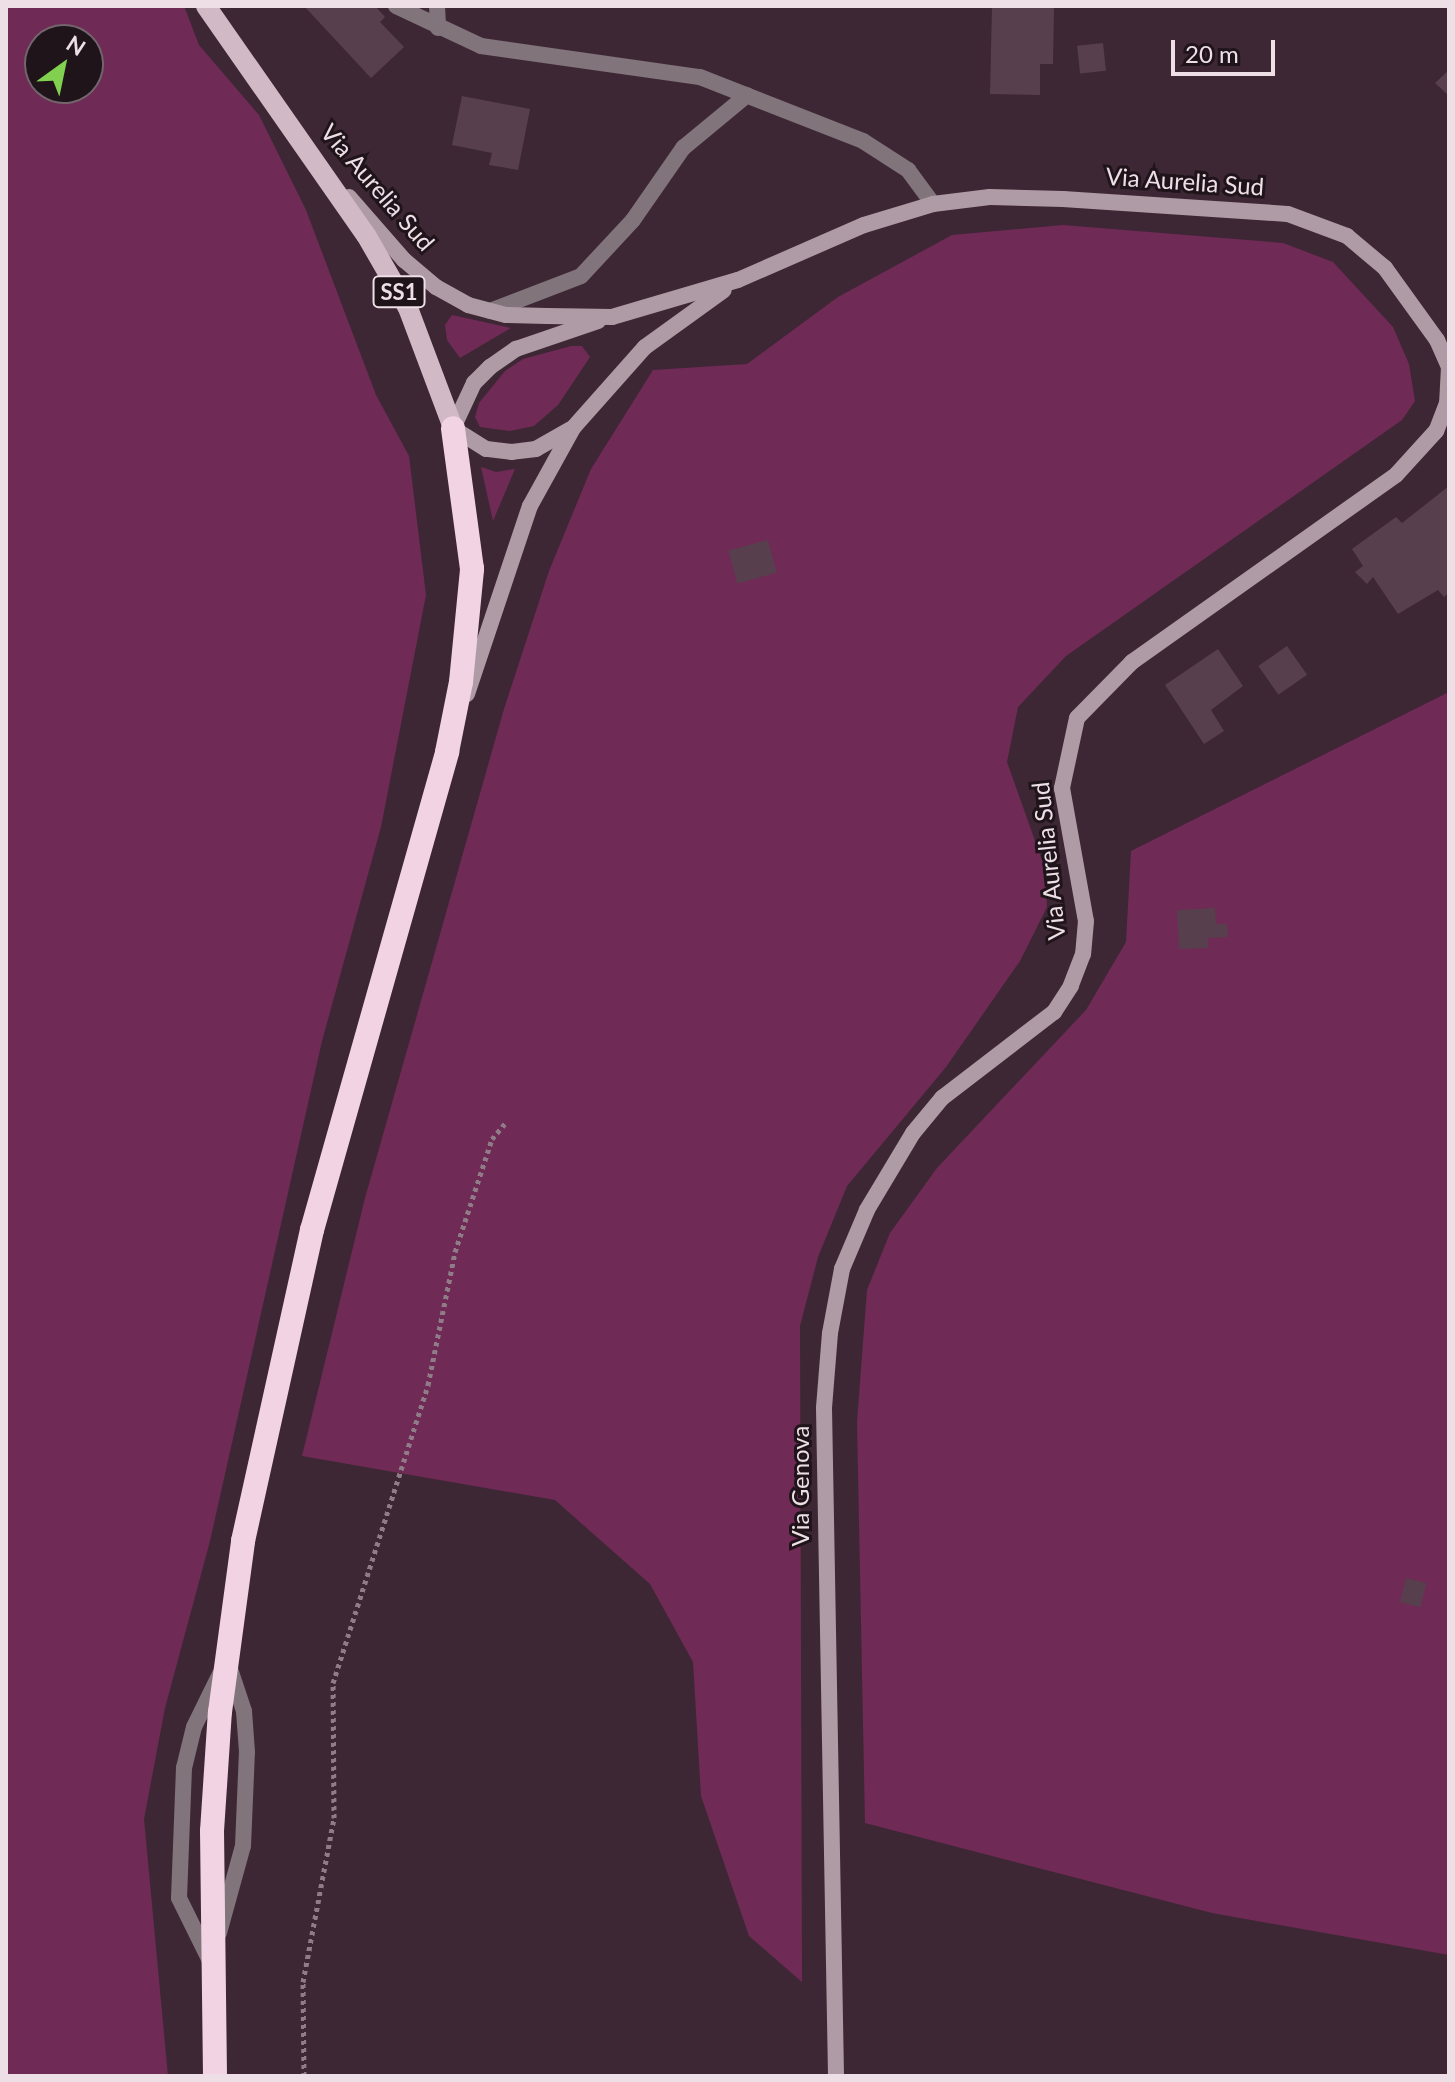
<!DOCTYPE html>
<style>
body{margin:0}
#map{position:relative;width:1455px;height:2082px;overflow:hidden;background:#3e2734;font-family:Lato,sans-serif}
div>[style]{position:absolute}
.green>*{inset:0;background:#702a56}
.building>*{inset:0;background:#583f4d;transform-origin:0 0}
.path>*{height:5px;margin-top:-2.5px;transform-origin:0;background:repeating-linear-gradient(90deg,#907c87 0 4px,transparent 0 8px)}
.lane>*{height:16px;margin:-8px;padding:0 8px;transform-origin:8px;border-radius:8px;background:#81747b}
.street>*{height:16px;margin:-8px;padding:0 8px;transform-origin:8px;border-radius:8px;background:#81747b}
.secondary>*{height:16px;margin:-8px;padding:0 8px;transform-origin:8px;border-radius:8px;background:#af9ba5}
.primary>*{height:20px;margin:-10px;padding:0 10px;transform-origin:10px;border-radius:10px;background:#d2b9c6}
.highway>*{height:24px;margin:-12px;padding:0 12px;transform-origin:12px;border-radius:12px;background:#f2d3e4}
span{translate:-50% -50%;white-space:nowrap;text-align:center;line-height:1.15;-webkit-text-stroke:6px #1f141a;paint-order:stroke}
.shield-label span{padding:2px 6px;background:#1f141a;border:2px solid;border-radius:6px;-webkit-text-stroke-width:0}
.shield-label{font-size:22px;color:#eedee6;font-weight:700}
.street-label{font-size:24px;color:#eedee6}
.frame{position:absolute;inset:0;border:8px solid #eedee6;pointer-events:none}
.north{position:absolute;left:24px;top:24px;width:80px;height:80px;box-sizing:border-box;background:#1f141a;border:2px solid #72656c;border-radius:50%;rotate:33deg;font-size:22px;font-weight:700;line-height:32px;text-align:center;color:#eedee6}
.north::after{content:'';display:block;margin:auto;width:28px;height:36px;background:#82d04f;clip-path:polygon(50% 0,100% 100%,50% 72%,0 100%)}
.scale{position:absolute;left:1171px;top:40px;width:104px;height:36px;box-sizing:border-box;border:4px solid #eedee6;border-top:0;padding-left:10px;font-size:24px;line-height:28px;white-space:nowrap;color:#eedee6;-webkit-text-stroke:6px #1f141a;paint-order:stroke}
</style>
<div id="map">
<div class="green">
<div style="clip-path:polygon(evenodd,6px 6px,184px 6px,199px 45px,259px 115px,306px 210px,376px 395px,409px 456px,426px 595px,381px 827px,322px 1041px,210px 1541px,165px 1708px,144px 1819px,168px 2076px,6px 2076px,6px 6px,88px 40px,88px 88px,40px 88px,40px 40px,88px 40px)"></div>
<div style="clip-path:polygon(1063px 225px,1283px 243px,1333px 262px,1393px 327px,1409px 364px,1415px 401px,1402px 420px,1066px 656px,1018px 707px,1007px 762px,1045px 869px,1047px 907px,1020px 961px,946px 1067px,847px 1186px,818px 1257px,800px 1326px,802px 1982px,749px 1936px,701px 1796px,693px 1662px,650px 1584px,555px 1500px,302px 1456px,365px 1198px,504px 709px,549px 571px,591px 469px,653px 370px,747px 364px,838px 297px,952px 235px)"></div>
<div style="clip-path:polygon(452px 315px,511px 328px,460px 358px,447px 340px,445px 325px)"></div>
<div style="clip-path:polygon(571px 346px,582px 346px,590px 357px,558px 405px,534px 426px,510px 431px,480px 427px,475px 417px,479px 403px,505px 371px,523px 359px)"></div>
<div style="clip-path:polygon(481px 467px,496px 472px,515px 469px,493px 521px)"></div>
<div style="clip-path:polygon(1449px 692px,1449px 1955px,1212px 1913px,865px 1823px,857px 1422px,867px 1290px,890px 1233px,937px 1168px,1086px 1010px,1126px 942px,1131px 851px)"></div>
</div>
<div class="building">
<div style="clip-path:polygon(304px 6px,375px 6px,385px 17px,380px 22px,404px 47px,371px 78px)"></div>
<div style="clip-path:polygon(992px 6px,1054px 7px,1053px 64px,1040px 64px,1040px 95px,990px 94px)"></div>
<div style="left:1103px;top:43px;width:28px;height:26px;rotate:84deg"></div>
<div style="clip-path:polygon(1449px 70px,1449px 96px,1435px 83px)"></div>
<div style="clip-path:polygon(462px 96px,530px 109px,518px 170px,489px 165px,492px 153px,452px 145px)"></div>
<div style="clip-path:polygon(1449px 486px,1449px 593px,1444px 597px,1438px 590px,1398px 614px,1373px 577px,1367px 584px,1355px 572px,1363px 566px,1352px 549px,1396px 517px,1402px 523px)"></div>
<div style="left:768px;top:540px;width:34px;height:41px;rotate:75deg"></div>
<div style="left:1287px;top:646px;width:35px;height:35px;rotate:55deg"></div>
<div style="clip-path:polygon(1218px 649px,1243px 686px,1211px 710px,1224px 731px,1204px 744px,1165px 685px)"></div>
<div style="clip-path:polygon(1215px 908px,1216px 924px,1227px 924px,1228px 937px,1208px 938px,1208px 948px,1179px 949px,1177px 910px)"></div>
<div style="left:1406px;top:1578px;width:21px;height:25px;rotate:14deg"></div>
</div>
<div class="path">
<div style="left:304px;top:2076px;width:94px;rotate:-90.6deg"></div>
<div style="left:303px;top:1982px;width:167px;rotate:-79.3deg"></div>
<div style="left:334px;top:1818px;width:135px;rotate:-90.4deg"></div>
<div style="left:333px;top:1683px;width:313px;rotate:-72.3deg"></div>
<div style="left:428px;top:1385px;width:136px;rotate:-78.5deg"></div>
<div style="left:455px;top:1252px;width:119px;rotate:-71.9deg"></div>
<div style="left:492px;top:1139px;width:23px;rotate:-50deg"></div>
</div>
<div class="lane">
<div style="left:219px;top:1933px;width:90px;rotate:-74.6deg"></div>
<div style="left:243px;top:1846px;width:94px;rotate:-87.6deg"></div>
<div style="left:247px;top:1752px;width:41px;rotate:-94.2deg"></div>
<div style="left:244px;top:1711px;width:47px;rotate:-108.4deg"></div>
<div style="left:210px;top:1961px;width:70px;rotate:-116.2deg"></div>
<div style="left:179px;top:1898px;width:130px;rotate:-87.8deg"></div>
<div style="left:184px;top:1768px;width:42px;rotate:-76.3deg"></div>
<div style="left:194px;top:1727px;width:59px;rotate:-63.9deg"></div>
</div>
<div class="street">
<div style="left:396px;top:6px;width:94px;rotate:25.2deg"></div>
<div style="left:481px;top:46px;width:221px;rotate:8.1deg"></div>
<div style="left:700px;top:77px;width:175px;rotate:21.4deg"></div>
<div style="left:863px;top:141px;width:54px;rotate:32.8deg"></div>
<div style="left:908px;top:170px;width:42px;rotate:53.7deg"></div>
<div style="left:437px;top:6px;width:22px;rotate:87deg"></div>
<div style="left:490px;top:311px;width:97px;rotate:-21deg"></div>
<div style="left:581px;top:276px;width:76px;rotate:-47.1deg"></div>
<div style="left:633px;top:220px;width:88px;rotate:-55.2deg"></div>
<div style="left:683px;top:148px;width:83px;rotate:-39.6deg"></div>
</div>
<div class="secondary">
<div style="left:349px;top:197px;width:84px;rotate:48.9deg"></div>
<div style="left:404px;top:260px;width:42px;rotate:40.2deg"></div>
<div style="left:436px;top:287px;width:37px;rotate:29deg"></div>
<div style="left:468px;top:305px;width:39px;rotate:15deg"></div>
<div style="left:506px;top:315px;width:41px;rotate:1.4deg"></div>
<div style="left:547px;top:316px;width:65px;rotate:0.9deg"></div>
<div style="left:612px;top:317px;width:131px;rotate:-16.4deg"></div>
<div style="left:738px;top:280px;width:137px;rotate:-23.6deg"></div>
<div style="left:864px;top:225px;width:72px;rotate:-16.9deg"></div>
<div style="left:933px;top:204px;width:57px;rotate:-7deg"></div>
<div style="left:990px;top:197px;width:73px;rotate:1.6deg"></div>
<div style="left:1063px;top:199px;width:225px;rotate:3.8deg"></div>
<div style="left:1288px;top:214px;width:63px;rotate:20.4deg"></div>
<div style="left:1347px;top:236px;width:50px;rotate:40.1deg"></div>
<div style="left:1385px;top:268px;width:89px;rotate:54.2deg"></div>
<div style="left:1437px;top:340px;width:30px;rotate:66deg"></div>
<div style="left:1449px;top:367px;width:36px;rotate:93deg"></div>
<div style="left:1447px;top:403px;width:30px;rotate:111deg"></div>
<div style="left:1436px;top:431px;width:59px;rotate:132.3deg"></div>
<div style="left:1396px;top:475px;width:324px;rotate:144.7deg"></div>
<div style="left:1132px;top:662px;width:78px;rotate:134.5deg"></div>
<div style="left:1077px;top:718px;width:72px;rotate:102.1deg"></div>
<div style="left:1062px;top:788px;width:135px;rotate:79.8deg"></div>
<div style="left:1086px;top:921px;width:33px;rotate:95deg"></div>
<div style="left:1083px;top:954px;width:34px;rotate:111deg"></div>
<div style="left:1071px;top:986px;width:31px;rotate:123deg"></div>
<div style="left:1054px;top:1012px;width:141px;rotate:142.5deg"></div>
<div style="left:942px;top:1098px;width:45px;rotate:129.6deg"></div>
<div style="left:913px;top:1133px;width:90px;rotate:120.9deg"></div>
<div style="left:867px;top:1210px;width:64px;rotate:113deg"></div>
<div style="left:842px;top:1269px;width:65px;rotate:100.6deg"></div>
<div style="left:830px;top:1333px;width:75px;rotate:94.6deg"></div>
<div style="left:824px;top:1408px;width:668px;rotate:88.97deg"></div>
<div style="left:571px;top:429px;width:40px;rotate:150.3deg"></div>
<div style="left:536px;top:449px;width:24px;rotate:173deg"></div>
<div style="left:512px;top:452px;width:26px;rotate:-173deg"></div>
<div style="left:486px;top:449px;width:39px;rotate:-148deg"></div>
<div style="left:453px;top:428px;width:50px;rotate:-65deg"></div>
<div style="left:474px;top:383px;width:23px;rotate:-45deg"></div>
<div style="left:490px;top:367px;width:32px;rotate:-35deg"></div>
<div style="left:516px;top:349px;width:87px;rotate:-18.9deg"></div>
<div style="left:467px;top:694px;width:198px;rotate:-71.5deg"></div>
<div style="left:530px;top:506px;width:89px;rotate:-61.1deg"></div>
<div style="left:573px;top:428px;width:108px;rotate:-48.4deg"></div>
<div style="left:645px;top:347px;width:97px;rotate:-35.8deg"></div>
</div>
<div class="primary">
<div style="left:206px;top:6px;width:279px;rotate:55.1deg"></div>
<div style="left:366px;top:235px;width:84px;rotate:60.1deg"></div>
<div style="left:408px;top:308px;width:128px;rotate:69.4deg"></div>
</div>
<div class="highway">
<div style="left:215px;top:2076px;width:245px;rotate:-90.7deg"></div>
<div style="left:212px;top:1831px;width:119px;rotate:-86.2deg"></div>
<div style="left:220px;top:1712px;width:173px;rotate:-82.3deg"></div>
<div style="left:243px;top:1541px;width:319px;rotate:-77.5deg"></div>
<div style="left:312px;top:1230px;width:497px;rotate:-74.2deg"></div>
<div style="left:447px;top:752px;width:71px;rotate:-78.7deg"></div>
<div style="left:461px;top:682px;width:114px;rotate:-84.4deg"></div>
<div style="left:472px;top:569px;width:142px;rotate:-97.7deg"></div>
</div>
<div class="shield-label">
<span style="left:399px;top:292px">SS1</span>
</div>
<div class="street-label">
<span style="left:1185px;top:181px;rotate:4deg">Via Aurelia Sud</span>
<span style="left:378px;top:187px;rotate:49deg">Via Aurelia Sud</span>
<span style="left:1048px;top:861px;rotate:-96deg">Via Aurelia Sud</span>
<span style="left:800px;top:1486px;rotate:-90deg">Via Genova</span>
</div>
<div class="frame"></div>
<div class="north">N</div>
<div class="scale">20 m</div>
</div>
